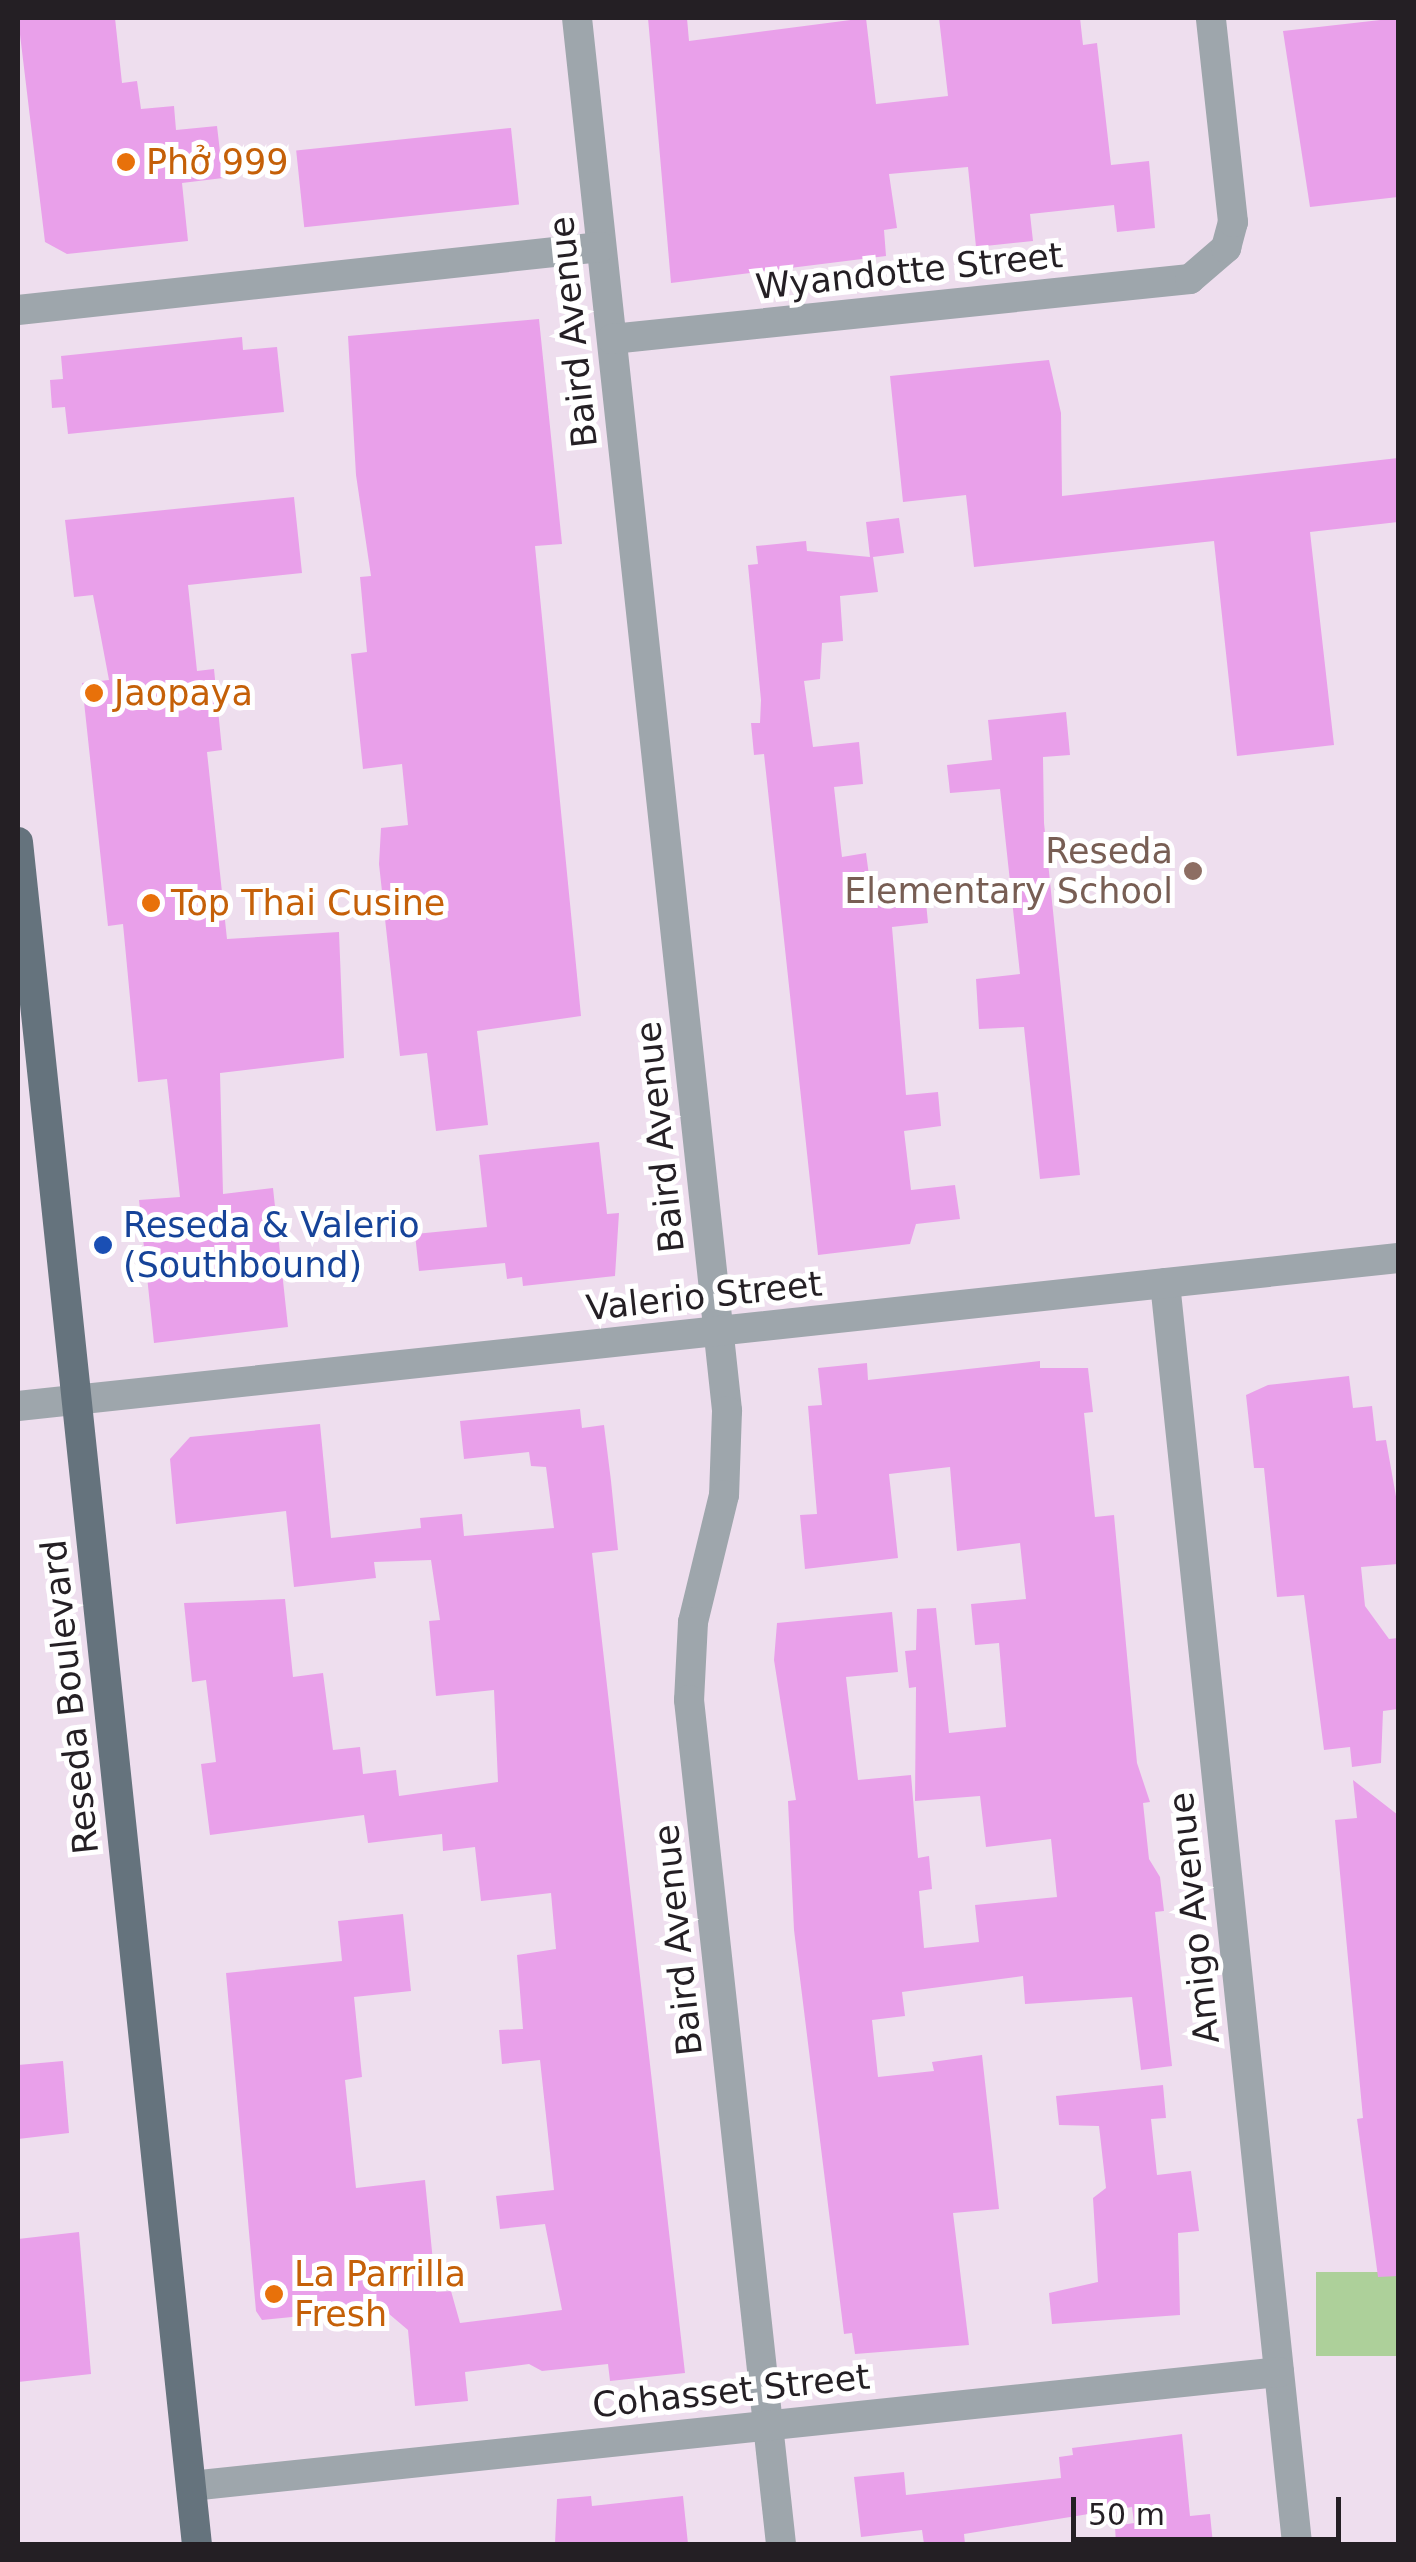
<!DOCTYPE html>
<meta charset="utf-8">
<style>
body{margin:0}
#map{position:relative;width:1416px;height:2562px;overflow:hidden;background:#eedeee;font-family:"DejaVu Sans",sans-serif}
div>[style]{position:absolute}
.green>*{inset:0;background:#add09a;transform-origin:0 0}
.building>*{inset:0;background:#e9a0ea;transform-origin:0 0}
.minor>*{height:30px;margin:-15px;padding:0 15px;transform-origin:15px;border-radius:15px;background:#9ea6ac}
.tertiary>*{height:30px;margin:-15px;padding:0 15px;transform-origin:15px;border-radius:15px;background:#9ea6ac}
.primary>*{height:30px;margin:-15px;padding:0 15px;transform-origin:15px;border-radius:15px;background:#65737d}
.dots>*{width:28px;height:28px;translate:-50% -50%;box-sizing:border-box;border:5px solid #fff;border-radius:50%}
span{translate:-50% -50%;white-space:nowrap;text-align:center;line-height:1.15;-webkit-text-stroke:10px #fff;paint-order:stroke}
.food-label{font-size:35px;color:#c56008}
.left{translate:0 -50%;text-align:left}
.street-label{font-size:35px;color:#241f24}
.education-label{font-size:35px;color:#785e54}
.right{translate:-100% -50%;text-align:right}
.transit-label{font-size:35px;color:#164399}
.frame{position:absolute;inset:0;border:20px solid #241f24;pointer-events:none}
.scale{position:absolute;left:1071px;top:2497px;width:270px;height:45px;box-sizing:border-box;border:5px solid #241f24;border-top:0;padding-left:12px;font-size:30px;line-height:35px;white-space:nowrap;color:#241f24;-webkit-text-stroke:8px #fff;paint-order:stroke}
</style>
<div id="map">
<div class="green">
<div style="left:1398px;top:2272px;width:84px;height:82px;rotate:90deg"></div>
</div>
<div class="building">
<div style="clip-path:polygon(18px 18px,115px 18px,122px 83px,137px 81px,141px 109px,174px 106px,176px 130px,217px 126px,223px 178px,182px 183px,188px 241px,67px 254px,45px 242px)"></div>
<div style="clip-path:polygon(648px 18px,687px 18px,689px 41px,866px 18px,876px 104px,948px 96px,939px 18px,1080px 18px,1083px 45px,1097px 43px,1111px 165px,1149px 161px,1155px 228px,1117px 232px,1114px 205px,1030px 214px,1033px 241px,976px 247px,968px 167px,889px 174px,897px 228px,884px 230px,886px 256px,671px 283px)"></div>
<div style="clip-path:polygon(1398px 18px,1398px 197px,1310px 207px,1283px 31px)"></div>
<div style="left:511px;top:128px;width:77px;height:216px;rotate:84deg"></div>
<div style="clip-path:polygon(539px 319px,562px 544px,535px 546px,581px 1016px,477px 1031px,488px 1125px,436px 1131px,427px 1053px,400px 1056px,379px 864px,381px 828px,408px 825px,402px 764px,363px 769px,351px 654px,367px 652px,360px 577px,371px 576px,356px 475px,348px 336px)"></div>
<div style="clip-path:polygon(242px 337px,243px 350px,277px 347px,284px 412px,68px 434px,65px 407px,52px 408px,50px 380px,63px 379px,61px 356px)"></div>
<div style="clip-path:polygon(1049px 360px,1061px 413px,1062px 496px,1398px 458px,1398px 522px,1310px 532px,1334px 745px,1237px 756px,1214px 541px,974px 567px,966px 495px,903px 502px,890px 376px)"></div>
<div style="clip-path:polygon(294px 497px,302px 573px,188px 585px,197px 671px,214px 669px,222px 750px,207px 752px,227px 939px,339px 932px,344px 1058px,220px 1073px,223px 1194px,273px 1188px,288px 1327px,154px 1343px,139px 1200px,180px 1197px,167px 1079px,138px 1082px,123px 924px,108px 926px,82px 683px,109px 680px,93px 595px,74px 597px,65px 520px)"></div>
<div style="clip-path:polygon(899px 518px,904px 553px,873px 557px,878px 592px,840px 596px,843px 641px,822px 643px,820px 679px,804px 681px,813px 747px,859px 742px,863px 784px,834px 787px,842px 857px,866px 853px,872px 898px,925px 892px,928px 923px,892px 927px,906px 1095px,938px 1092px,941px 1126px,904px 1131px,911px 1190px,955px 1185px,960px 1219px,916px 1224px,910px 1244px,818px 1255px,764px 754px,754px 755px,751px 723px,760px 723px,761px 700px,748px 565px,758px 564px,756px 546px,806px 541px,807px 551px,870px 557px,866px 522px)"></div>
<div style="clip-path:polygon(1066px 712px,1070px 755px,1043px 757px,1044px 823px,1080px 1175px,1040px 1179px,1024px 1027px,979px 1029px,976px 979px,1020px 974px,1000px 789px,950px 793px,947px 765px,992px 760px,988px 720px)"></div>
<div style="clip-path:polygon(599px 1142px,607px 1214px,619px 1213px,615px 1276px,523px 1286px,522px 1277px,507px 1279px,505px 1263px,419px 1271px,415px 1234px,487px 1227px,479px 1155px)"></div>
<div style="clip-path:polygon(1040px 1361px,1040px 1368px,1088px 1368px,1093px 1412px,1084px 1413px,1095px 1517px,1114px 1515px,1137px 1763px,1150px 1802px,1143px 1803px,1149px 1859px,1160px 1877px,1164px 1911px,1155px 1912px,1172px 2066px,1141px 2070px,1132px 1997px,1025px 2004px,1023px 1976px,902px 1992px,905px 2016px,872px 2020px,878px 2077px,934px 2071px,932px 2062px,982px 2055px,999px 2209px,953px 2213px,969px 2345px,855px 2354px,852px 2333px,844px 2334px,794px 1930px,788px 1801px,796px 1800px,774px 1660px,777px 1623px,892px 1612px,898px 1672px,846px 1677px,858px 1780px,911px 1775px,918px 1858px,929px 1856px,932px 1889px,919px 1891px,924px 1948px,979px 1942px,975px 1905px,1057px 1897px,1051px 1839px,986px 1847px,980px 1796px,915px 1801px,916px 1687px,909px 1688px,905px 1651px,916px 1650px,917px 1609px,936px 1608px,949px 1733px,1006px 1727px,999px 1643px,975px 1645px,971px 1604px,1026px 1599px,1020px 1543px,957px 1551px,950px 1467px,889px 1474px,898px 1558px,805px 1569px,800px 1515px,817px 1514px,808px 1406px,822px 1405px,818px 1368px,867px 1363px,868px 1380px)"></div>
<div style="clip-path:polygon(1349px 1376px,1353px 1408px,1372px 1406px,1376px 1441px,1386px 1440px,1398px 1508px,1398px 1564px,1361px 1567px,1365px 1606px,1389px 1639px,1398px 1638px,1398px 1709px,1383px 1711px,1381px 1763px,1352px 1767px,1350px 1747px,1324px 1750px,1304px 1595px,1277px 1597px,1264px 1468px,1254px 1468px,1246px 1395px,1268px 1385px)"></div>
<div style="clip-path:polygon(580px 1409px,582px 1428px,604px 1425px,611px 1481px,618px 1550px,592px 1553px,685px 2373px,610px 2381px,608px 2364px,542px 2371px,529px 2364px,465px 2372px,468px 2401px,415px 2406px,408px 2330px,382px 2308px,262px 2320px,256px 2311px,226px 1973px,342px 1961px,338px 1921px,403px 1914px,411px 1991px,354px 1997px,362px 2077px,345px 2080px,356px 2188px,425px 2180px,436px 2292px,451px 2291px,460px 2323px,562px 2310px,545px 2224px,500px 2229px,496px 2196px,554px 2190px,540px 2060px,502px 2064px,499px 2030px,523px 2029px,517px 1955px,556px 1949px,551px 1893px,481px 1901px,475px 1847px,443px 1851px,442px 1834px,368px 1843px,364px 1815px,210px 1835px,201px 1764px,216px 1762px,206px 1680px,192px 1682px,184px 1603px,285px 1599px,293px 1677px,323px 1673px,333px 1750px,360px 1747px,363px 1774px,396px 1770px,399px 1796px,498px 1782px,494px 1690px,436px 1696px,429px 1621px,440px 1620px,431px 1560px,374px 1562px,376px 1578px,294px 1587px,286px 1511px,176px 1524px,170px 1459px,190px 1437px,320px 1424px,331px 1538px,421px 1528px,420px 1518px,462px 1514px,464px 1536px,554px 1528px,546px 1467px,531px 1466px,529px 1452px,464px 1459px,460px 1421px)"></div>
<div style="clip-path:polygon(1353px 1780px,1398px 1815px,1398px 2276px,1378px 2277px,1357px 2119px,1363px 2118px,1335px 1820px,1357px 1818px)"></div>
<div style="clip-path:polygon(63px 2061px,69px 2133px,18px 2139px,18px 2065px)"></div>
<div style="clip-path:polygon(1163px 2085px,1166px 2118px,1151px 2119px,1157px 2175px,1191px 2171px,1199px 2231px,1178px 2233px,1180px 2315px,1052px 2324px,1049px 2293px,1098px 2282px,1093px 2198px,1106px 2188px,1099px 2126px,1059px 2125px,1056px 2096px)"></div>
<div style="clip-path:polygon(79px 2232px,91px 2374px,18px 2382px,18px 2239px)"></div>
<div style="clip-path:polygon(1182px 2434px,1190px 2516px,1210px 2514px,1213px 2544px,1116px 2544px,1115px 2526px,1134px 2523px,1132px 2507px,964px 2534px,965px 2544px,924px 2544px,922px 2530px,861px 2537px,854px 2477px,904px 2472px,906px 2495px,1061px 2478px,1059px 2457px,1073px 2455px,1072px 2448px)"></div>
<div style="clip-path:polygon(591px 2496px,592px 2506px,683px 2496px,688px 2544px,555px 2544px,557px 2499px)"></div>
</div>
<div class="minor">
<div style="left:577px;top:18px;width:1401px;rotate:83.85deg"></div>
<div style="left:727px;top:1411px;width:84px;rotate:92deg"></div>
<div style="left:724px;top:1495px;width:131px;rotate:103.7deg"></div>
<div style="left:693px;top:1622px;width:78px;rotate:92.9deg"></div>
<div style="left:689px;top:1700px;width:849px;rotate:83.78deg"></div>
<div style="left:18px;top:310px;width:586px;rotate:-6.17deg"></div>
<div style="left:612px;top:339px;width:581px;rotate:-5.93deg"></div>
<div style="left:1190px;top:279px;width:48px;rotate:-40.7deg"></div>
<div style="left:1226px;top:248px;width:27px;rotate:-75deg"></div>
<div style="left:1233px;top:222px;width:205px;rotate:-96.2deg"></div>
<div style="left:1165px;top:1283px;width:1268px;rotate:84.02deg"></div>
<div style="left:191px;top:2486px;width:1094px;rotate:-5.98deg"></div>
</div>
<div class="tertiary">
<div style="left:18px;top:1406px;width:1388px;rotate:-6.12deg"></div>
</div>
<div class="primary">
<div style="left:18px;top:842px;width:1711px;rotate:84deg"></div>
</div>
<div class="dots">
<div style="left:126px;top:162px;background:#e8710a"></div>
<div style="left:94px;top:693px;background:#e8710a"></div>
<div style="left:1193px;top:871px;background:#8d6e63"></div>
<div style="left:151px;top:903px;background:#e8710a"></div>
<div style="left:103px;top:1245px;background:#1a4fb4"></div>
<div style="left:274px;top:2294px;background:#e8710a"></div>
</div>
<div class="food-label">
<span class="left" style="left:146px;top:162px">Phở 999</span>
<span class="left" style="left:114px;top:693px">Jaopaya</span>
<span class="left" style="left:171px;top:903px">Top Thai Cusine</span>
<span class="left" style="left:294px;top:2294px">La Parrilla<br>Fresh</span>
</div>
<div class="street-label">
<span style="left:909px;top:271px;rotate:-6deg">Wyandotte Street</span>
<span style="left:573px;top:332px;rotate:-96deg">Baird Avenue</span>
<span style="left:660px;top:1137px;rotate:-96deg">Baird Avenue</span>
<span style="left:704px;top:1296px;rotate:-6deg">Valerio Street</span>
<span style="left:70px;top:1697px;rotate:-96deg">Reseda Boulevard</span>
<span style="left:1194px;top:1918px;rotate:-96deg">Amigo Avenue</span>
<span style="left:678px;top:1940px;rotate:-96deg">Baird Avenue</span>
<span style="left:731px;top:2391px;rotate:-6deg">Cohasset Street</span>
</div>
<div class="education-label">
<span class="right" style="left:1173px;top:871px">Reseda<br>Elementary School</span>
</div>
<div class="transit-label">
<span class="left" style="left:123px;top:1245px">Reseda &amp; Valerio<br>(Southbound)</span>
</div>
<div class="frame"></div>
<div class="scale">50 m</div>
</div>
